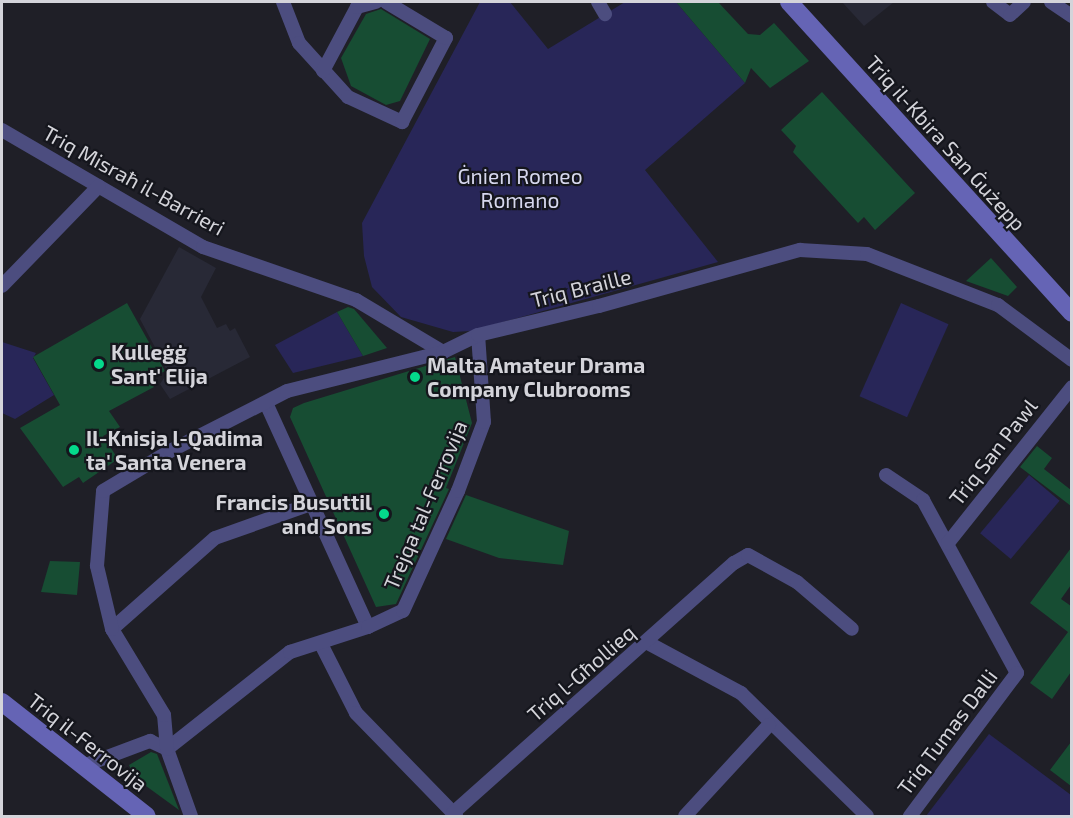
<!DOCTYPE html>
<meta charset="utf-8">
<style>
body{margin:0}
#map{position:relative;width:1073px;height:818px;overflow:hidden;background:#1f1f27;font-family:"Exo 2",sans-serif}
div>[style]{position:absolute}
.built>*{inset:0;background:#282936}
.green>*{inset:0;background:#282658;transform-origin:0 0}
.building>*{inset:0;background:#174d33}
.street>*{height:14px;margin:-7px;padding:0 7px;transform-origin:7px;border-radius:7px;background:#4c4d7f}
.secondary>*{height:18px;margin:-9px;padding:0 9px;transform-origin:9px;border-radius:9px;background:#6564b5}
.dots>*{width:16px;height:16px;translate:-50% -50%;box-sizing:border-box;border:3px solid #15161d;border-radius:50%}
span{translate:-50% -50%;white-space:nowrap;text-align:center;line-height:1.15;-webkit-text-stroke:4.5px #15161d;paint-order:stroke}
.street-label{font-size:21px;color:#d4d4da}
.park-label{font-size:21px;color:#d6d7ed}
.poi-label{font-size:21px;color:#d4d4da;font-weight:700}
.left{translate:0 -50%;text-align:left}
.right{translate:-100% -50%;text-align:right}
.frame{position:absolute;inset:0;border:3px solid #d4d4da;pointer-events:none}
</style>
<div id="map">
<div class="built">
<div style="clip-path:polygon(842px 2px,894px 2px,864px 26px)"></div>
<div style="clip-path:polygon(179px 247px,216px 268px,201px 297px,217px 328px,226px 324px,230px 331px,235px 328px,250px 357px,170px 399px,160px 384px,168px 372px,140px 319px)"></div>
</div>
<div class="green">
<div style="clip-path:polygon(480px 2px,510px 2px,548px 49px,625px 2px,676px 2px,745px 83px,645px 170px,718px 262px,471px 331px,453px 332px,401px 317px,372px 287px,364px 256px,362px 223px)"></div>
<div style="left:901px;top:303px;width:52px;height:102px;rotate:24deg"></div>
<div style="clip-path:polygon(337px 312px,363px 356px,293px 373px,275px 345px)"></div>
<div style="clip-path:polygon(2px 342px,36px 353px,33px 358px,54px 395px,15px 419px,2px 413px)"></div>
<div style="left:1029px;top:475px;width:40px;height:76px;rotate:40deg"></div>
<div style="clip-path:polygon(989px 734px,1071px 795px,1071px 816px,926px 816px)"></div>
</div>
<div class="building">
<div style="clip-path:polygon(676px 2px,718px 2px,748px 34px,760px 35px,774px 23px,809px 61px,770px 88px,751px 68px,745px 83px)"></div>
<div style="clip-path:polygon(381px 9px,430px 39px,400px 101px,386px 105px,351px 86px,341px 58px,366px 14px)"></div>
<div style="clip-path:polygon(822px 92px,915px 193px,875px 230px,864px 217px,858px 223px,793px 152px,796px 146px,781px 130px)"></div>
<div style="clip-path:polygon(991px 258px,1017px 287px,1008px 296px,966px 281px)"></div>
<div style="clip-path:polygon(127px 303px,165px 371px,150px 379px,154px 387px,109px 411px,120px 427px,103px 436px,118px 459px,83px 483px,79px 477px,63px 487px,20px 428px,60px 405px,33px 357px)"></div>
<div style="clip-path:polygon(348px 307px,354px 309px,387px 348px,363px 356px,337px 312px)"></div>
<div style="clip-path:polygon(455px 357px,472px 423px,446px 488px,449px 489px,396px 604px,376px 607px,290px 417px,293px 408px,304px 403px)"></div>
<div style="clip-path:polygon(1037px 446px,1052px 458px,1044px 469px,1071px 490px,1071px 506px,1020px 467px)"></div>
<div style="clip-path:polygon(466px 495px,569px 531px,563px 565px,499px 558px,446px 539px)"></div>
<div style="clip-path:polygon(1071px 548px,1071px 585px,1061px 599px,1071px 606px,1071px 672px,1052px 699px,1030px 683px,1068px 632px,1030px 603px)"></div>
<div style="clip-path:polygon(50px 561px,80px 562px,77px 595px,41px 592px)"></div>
<div style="clip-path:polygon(1071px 742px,1071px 786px,1050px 770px)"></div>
<div style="clip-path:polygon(151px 752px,157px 754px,179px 810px,135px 778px,129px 765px)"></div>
</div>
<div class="street">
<div style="left:283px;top:2px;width:44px;rotate:68.7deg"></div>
<div style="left:299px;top:43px;width:73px;rotate:47.8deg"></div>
<div style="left:348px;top:97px;width:60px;rotate:24.8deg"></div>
<div style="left:402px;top:122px;width:95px;rotate:-62.4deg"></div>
<div style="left:446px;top:38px;width:70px;rotate:-149deg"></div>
<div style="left:598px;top:2px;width:14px;rotate:60deg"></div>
<div style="left:993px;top:2px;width:21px;rotate:37deg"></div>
<div style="left:1010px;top:15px;width:19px;rotate:-43deg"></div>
<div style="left:1051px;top:2px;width:25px;rotate:34deg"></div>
<div style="left:323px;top:71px;width:72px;rotate:-62deg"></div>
<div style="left:357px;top:7px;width:20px;rotate:-15deg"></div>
<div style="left:2px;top:130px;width:233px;rotate:30.2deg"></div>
<div style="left:203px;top:247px;width:162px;rotate:19.1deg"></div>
<div style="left:356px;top:300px;width:101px;rotate:30.9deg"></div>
<div style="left:2px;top:286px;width:139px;rotate:-45.9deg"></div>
<div style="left:266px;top:403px;width:246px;rotate:65.5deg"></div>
<div style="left:886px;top:475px;width:45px;rotate:34deg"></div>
<div style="left:923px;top:500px;width:197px;rotate:61.5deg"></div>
<div style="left:1017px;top:673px;width:179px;rotate:126.8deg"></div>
<div style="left:948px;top:543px;width:199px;rotate:-51.5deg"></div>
<div style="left:112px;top:629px;width:137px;rotate:-41.5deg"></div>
<div style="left:215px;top:538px;width:102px;rotate:-19.5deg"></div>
<div style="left:648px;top:643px;width:106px;rotate:28.3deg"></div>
<div style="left:741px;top:693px;width:176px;rotate:44.3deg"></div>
<div style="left:321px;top:644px;width:77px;rotate:63.1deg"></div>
<div style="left:356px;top:713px;width:144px;rotate:45.8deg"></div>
<div style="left:167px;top:749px;width:157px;rotate:-38.3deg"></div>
<div style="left:290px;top:652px;width:82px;rotate:-17.8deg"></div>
<div style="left:368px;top:627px;width:38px;rotate:-25deg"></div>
<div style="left:403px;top:611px;width:132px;rotate:-65.4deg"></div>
<div style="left:458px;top:491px;width:74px;rotate:-69.4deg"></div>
<div style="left:484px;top:422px;width:87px;rotate:-93.9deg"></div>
<div style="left:83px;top:766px;width:72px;rotate:-20.5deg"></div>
<div style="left:150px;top:741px;width:19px;rotate:25deg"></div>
<div style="left:453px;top:813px;width:376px;rotate:-41.7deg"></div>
<div style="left:734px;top:563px;width:16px;rotate:-30deg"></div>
<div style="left:748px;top:555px;width:56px;rotate:28.9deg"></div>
<div style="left:797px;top:582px;width:72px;rotate:40.5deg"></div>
<div style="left:191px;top:816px;width:71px;rotate:-109.7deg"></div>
<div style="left:167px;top:749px;width:34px;rotate:-95deg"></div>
<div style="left:164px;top:715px;width:100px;rotate:-121.2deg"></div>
<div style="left:112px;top:629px;width:65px;rotate:-103.4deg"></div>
<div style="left:97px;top:566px;width:75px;rotate:-85.4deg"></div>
<div style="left:103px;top:491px;width:78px;rotate:-30.8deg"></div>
<div style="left:170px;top:451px;width:131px;rotate:-27.1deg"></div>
<div style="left:287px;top:391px;width:161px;rotate:-14deg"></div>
<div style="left:443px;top:352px;width:39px;rotate:-26deg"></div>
<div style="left:478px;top:335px;width:124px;rotate:-13.5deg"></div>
<div style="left:599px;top:306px;width:209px;rotate:-15.6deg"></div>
<div style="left:800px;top:250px;width:67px;rotate:3.4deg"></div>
<div style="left:867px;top:254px;width:141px;rotate:21.3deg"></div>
<div style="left:998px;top:305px;width:92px;rotate:36.6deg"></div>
<div style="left:685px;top:816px;width:124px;rotate:-47.3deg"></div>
</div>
<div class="secondary">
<div style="left:789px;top:2px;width:420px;rotate:47.7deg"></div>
<div style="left:2px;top:702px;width:184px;rotate:38.2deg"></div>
</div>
<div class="dots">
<div style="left:99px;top:364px;background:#04d98b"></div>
<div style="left:415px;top:377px;background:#04d98b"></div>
<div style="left:74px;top:450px;background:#04d98b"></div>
<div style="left:384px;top:514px;background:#04d98b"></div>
</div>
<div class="street-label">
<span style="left:946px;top:143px;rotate:48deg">Triq il-Kbira San Ġużepp</span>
<span style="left:134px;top:180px;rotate:29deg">Triq Misraħ il-Barrieri</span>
<span style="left:581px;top:288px;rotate:-14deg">Triq Braille</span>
<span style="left:993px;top:452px;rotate:-52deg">Triq San Pawl</span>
<span style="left:425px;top:505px;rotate:-67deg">Trejqa tal-Ferrovija</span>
<span style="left:581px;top:673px;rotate:-41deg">Triq l-Għollieq</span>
<span style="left:947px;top:732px;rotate:-53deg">Triq Tumas Dalli</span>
<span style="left:88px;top:742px;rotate:38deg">Triq il-Ferrovija</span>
</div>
<div class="park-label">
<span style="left:520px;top:188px">Ġnien Romeo<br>Romano</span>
</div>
<div class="poi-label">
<span class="left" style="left:111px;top:364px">Kulleġġ<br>Sant' Elija</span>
<span class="left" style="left:427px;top:377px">Malta Amateur Drama<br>Company Clubrooms</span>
<span class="left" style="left:86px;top:450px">Il-Knisja l-Qadima<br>ta' Santa Venera</span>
<span class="right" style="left:372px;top:514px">Francis Busuttil<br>and Sons</span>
</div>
<div class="frame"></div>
</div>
